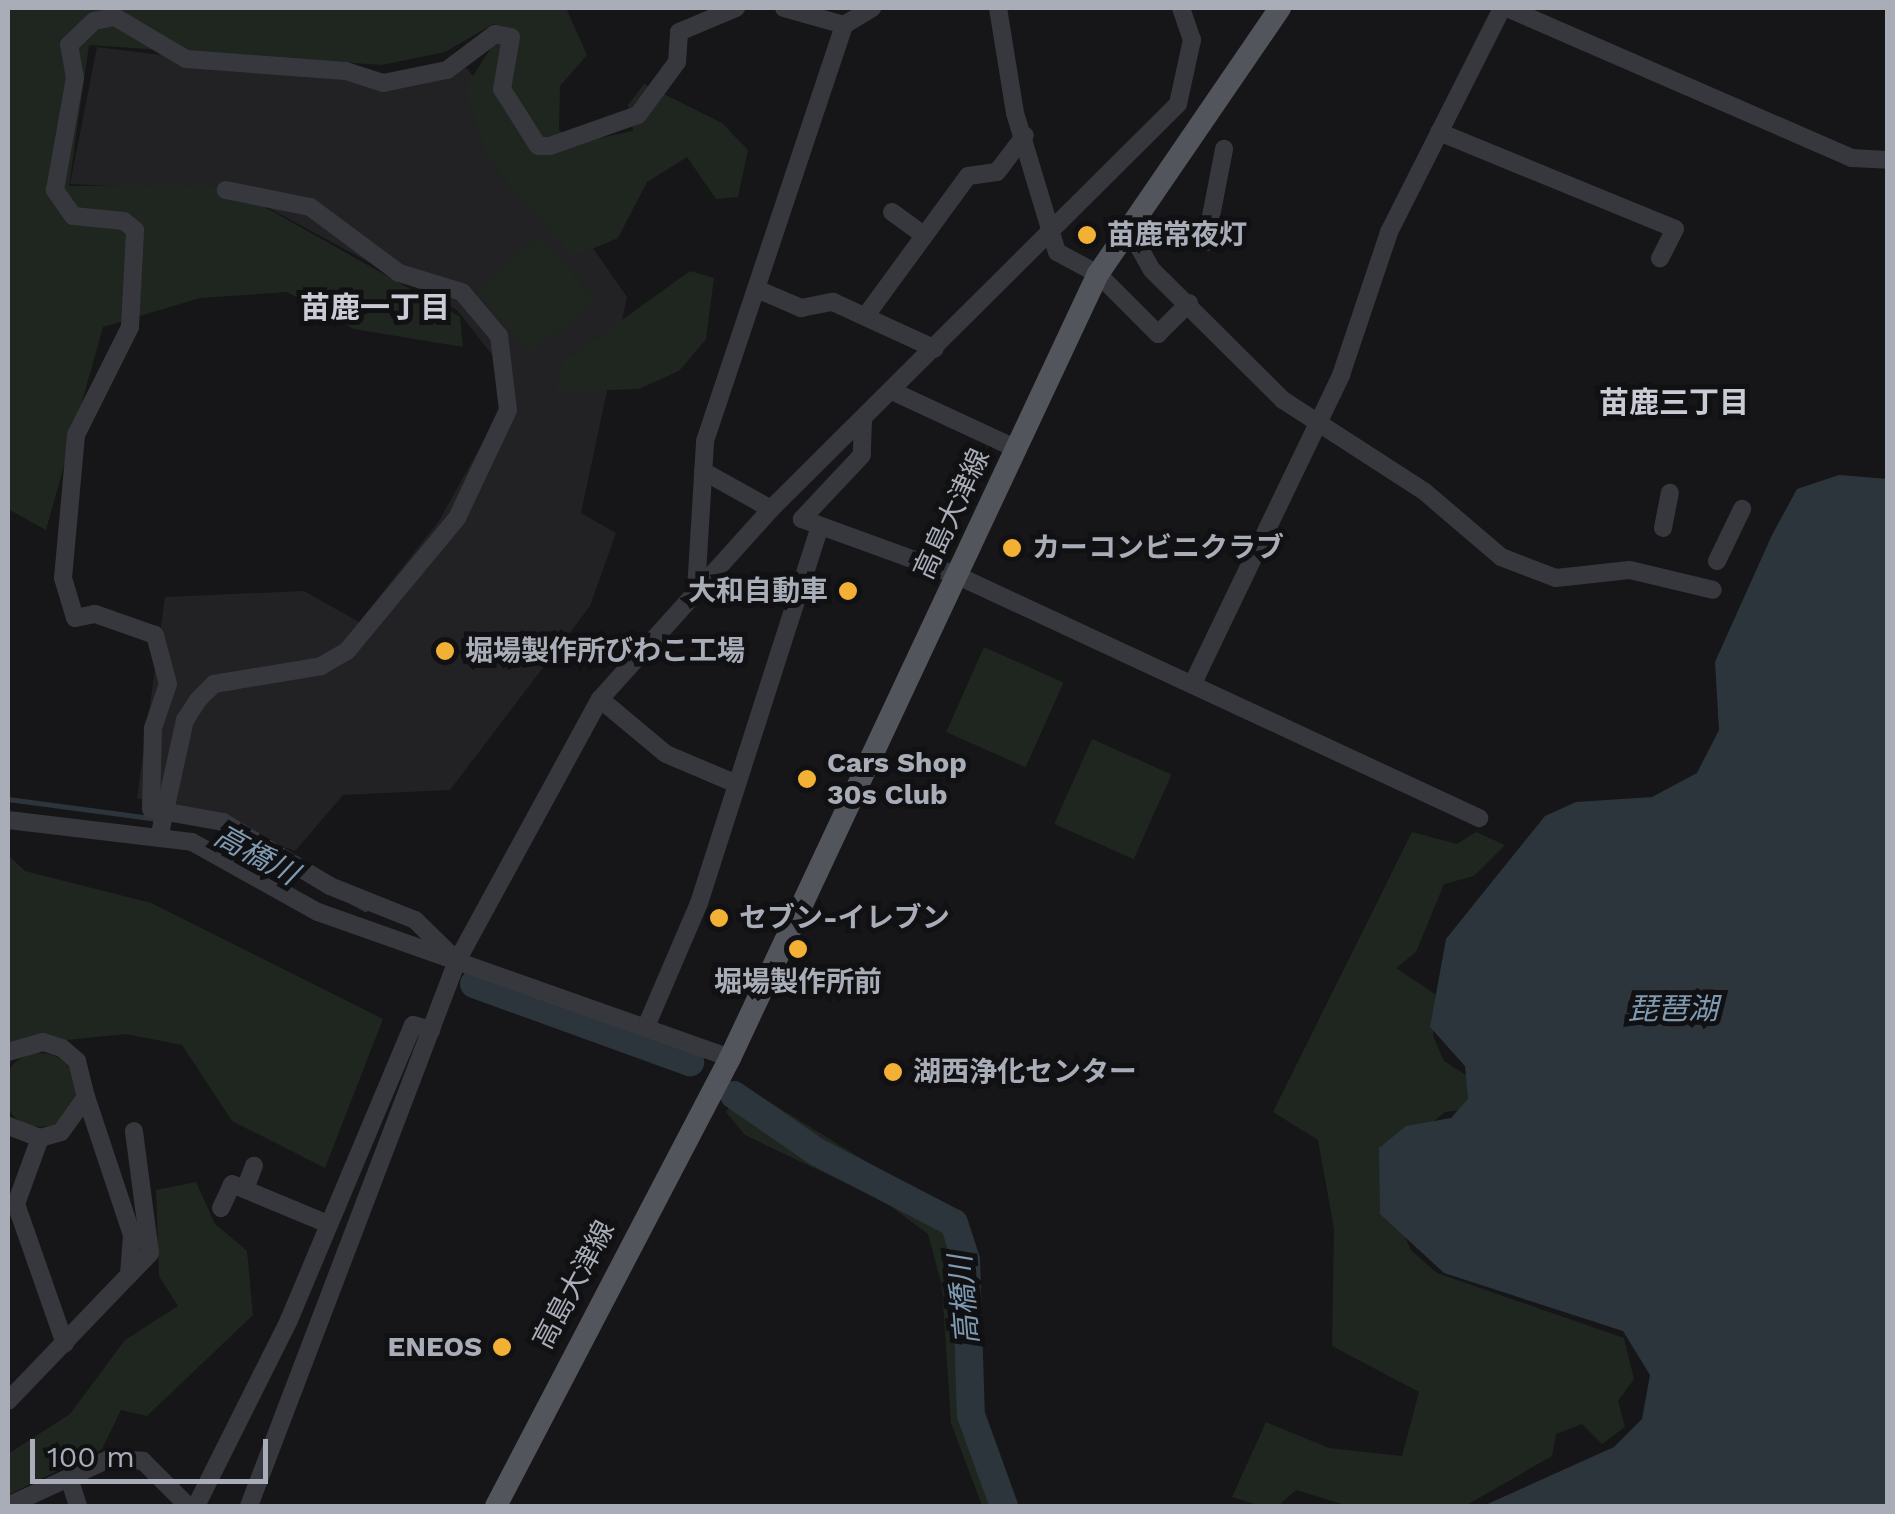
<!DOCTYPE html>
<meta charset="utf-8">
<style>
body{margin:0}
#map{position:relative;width:1895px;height:1514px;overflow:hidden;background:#161618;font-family:"Work Sans","Noto Sans JP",sans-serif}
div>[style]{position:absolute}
.built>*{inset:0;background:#222225}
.green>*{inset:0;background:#1e261f;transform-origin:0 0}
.round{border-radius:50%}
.water>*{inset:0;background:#2c353c}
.stream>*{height:5px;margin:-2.5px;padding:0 2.5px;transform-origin:2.5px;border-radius:2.5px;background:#2c353c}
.river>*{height:28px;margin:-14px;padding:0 14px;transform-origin:14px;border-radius:14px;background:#2c353c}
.minor>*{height:18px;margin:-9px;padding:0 9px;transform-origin:9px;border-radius:9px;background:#37383d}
.major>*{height:22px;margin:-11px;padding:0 11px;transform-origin:11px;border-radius:11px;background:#53555c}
.dots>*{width:28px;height:28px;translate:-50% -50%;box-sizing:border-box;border:5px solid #111113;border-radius:50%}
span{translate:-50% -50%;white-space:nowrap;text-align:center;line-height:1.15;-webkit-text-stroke:10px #111113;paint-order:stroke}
.poi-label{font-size:28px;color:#a8adb8;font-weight:700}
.left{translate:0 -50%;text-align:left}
.right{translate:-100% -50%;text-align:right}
.street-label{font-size:28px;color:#a8adb8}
.neighbourhood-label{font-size:30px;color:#c9ccd4;font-weight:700}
.water-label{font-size:30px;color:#7f9bb3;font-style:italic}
.frame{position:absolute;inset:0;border:10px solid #a8adb8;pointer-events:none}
.scale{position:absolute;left:30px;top:1439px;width:238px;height:45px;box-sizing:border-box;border:5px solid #a8adb8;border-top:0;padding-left:12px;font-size:30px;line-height:35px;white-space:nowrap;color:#a8adb8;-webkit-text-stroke:8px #111113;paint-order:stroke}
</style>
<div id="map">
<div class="built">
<div style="clip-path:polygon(97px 47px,379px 82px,467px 68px,627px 297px,581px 513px,616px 533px,590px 606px,450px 790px,343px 795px,295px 851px,137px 798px,165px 597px,304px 591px,359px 622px,439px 521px,504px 404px,493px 356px,457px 310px,239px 192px,70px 184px)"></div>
</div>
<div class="green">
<div style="clip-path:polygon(8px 8px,566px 8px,587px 55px,560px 86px,559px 130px,575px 143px,633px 131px,628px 105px,644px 84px,722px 123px,748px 150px,738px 197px,716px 199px,687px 157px,647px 182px,618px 238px,573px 257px,488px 159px,465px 88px,495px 42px,495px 23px,445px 52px,382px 65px,89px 45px,69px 186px,207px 185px,254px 201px,460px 317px,463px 347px,354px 329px,287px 292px,200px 298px,103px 327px,46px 530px,8px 509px)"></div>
<div style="left:541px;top:236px;width:84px;height:84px;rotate:50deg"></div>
<div style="clip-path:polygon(690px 271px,714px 278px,706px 339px,679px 371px,639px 389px,555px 392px,562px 363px)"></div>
<div style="left:984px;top:647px;width:87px;height:93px;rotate:24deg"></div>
<div style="left:1092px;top:739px;width:87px;height:93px;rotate:24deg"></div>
<div style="clip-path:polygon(1412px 832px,1457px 844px,1476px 832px,1505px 845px,1474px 876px,1444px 884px,1416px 952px,1396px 968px,1451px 1005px,1436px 1011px,1433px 1036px,1444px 1061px,1480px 1084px,1478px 1108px,1445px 1112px,1422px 1131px,1387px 1198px,1411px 1250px,1437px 1273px,1624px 1338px,1634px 1379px,1618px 1401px,1625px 1427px,1602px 1444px,1582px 1424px,1556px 1434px,1552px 1456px,1465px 1506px,1349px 1506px,1296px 1490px,1278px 1506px,1261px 1506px,1232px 1497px,1266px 1422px,1329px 1448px,1402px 1456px,1419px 1392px,1332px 1346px,1334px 1229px,1318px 1140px,1273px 1112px)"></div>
<div style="clip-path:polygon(8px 855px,25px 871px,151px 903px,383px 1019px,325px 1168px,232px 1121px,182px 1045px,126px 1034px,8px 1046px)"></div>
<div class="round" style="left:3px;top:1053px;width:74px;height:74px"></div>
<div style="clip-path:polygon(742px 1085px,961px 1220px,977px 1272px,984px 1420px,1017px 1506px,982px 1506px,951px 1423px,942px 1286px,928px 1234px,885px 1202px,745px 1135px,726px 1112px)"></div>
<div style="clip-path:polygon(196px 1182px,215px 1224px,247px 1251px,253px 1315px,147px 1416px,121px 1410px,102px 1449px,8px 1495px,8px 1454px,70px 1414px,125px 1340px,178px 1306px,159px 1276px,156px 1190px)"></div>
</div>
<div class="water">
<div style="clip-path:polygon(1839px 475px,1888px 479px,1887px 1506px,1483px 1506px,1614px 1447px,1642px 1419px,1650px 1375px,1623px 1331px,1444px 1273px,1380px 1214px,1379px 1148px,1406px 1126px,1451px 1118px,1468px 1099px,1465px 1066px,1430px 1027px,1446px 939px,1545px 816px,1576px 802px,1652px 797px,1697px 773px,1719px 730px,1715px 662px,1772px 535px,1797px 489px)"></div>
</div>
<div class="stream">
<div style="left:8px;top:799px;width:151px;rotate:7.6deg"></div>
<div style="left:239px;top:842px;width:143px;rotate:28deg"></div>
</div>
<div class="river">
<div style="left:474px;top:984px;width:230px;rotate:19.9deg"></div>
<div style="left:734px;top:1095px;width:101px;rotate:34.5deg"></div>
<div style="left:817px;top:1152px;width:154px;rotate:27.4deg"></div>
<div style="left:954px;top:1223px;width:39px;rotate:72deg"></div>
<div style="left:966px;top:1260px;width:155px;rotate:88.2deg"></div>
<div style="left:971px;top:1415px;width:97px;rotate:70.1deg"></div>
</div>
<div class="minor">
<div style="left:784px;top:8px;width:62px;rotate:15.8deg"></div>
<div style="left:844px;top:25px;width:33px;rotate:-31deg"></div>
<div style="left:998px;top:8px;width:106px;rotate:80.8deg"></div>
<div style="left:1015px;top:113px;width:145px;rotate:73.2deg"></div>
<div style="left:1057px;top:252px;width:47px;rotate:28.2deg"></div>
<div style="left:1098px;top:274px;width:85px;rotate:45deg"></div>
<div style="left:1158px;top:334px;width:44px;rotate:-45deg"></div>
<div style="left:1507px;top:8px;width:376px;rotate:23.5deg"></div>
<div style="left:1852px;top:158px;width:36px;rotate:3deg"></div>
<div style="left:1439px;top:132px;width:255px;rotate:22.3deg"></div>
<div style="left:1675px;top:229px;width:33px;rotate:117deg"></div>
<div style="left:892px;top:212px;width:39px;rotate:36deg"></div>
<div style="left:1128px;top:228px;width:48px;rotate:60.3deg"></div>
<div style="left:1152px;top:270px;width:185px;rotate:44.8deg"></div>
<div style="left:1283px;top:400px;width:169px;rotate:32.9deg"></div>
<div style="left:1425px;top:492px;width:100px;rotate:40.5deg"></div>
<div style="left:1501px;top:557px;width:59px;rotate:20.9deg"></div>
<div style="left:1556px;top:578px;width:74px;rotate:-6.2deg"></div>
<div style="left:1630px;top:570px;width:85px;rotate:13.5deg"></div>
<div style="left:1206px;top:242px;width:95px;rotate:-79deg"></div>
<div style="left:759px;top:290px;width:46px;rotate:23.2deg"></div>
<div style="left:801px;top:308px;width:33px;rotate:-11deg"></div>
<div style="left:833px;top:302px;width:112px;rotate:24.7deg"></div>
<div style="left:867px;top:314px;width:171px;rotate:-53.8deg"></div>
<div style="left:968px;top:176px;width:29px;rotate:-8deg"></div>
<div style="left:997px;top:172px;width:46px;rotate:-52.9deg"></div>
<div style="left:892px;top:391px;width:136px;rotate:24.9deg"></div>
<div style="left:863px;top:420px;width:35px;rotate:92deg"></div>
<div style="left:862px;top:455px;width:88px;rotate:133.2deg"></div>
<div style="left:802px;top:519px;width:164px;rotate:20deg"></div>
<div style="left:956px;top:575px;width:577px;rotate:24.92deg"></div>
<div style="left:703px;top:471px;width:78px;rotate:29.2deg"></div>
<div style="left:1663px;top:528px;width:36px;rotate:-79deg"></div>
<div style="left:1717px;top:561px;width:58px;rotate:-64.3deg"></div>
<div style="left:696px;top:590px;width:149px;rotate:-86.5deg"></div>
<div style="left:705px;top:441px;width:439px;rotate:-71.5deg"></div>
<div style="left:1193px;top:683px;width:342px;rotate:-64.3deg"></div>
<div style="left:1341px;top:375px;width:151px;rotate:-71.4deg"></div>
<div style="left:1389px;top:232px;width:251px;rotate:-63.2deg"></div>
<div style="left:600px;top:699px;width:86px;rotate:39.8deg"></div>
<div style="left:666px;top:754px;width:72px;rotate:23deg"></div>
<div style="left:8px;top:820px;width:185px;rotate:6.8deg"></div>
<div style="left:192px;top:842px;width:144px;rotate:29.1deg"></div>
<div style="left:318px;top:912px;width:437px;rotate:19.5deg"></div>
<div style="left:159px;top:838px;width:121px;rotate:-77.6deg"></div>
<div style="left:185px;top:720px;width:24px;rotate:-57deg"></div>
<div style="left:198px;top:700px;width:23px;rotate:-45deg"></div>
<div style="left:214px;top:684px;width:109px;rotate:-9.5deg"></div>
<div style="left:321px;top:666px;width:30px;rotate:-30deg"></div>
<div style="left:347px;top:651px;width:173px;rotate:-50.4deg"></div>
<div style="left:457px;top:518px;width:119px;rotate:-64.7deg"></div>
<div style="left:508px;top:410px;width:75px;rotate:-96.9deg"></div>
<div style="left:499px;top:336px;width:57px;rotate:-130.1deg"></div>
<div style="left:462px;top:292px;width:66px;rotate:-163.2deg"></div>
<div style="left:399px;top:273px;width:111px;rotate:-143.4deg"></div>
<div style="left:310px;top:207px;width:86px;rotate:-168.6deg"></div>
<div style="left:457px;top:961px;width:59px;rotate:-135.7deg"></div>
<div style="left:415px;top:920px;width:92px;rotate:-158.2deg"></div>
<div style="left:330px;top:886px;width:125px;rotate:-149.1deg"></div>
<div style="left:223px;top:822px;width:73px;rotate:-169.8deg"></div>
<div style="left:151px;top:809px;width:81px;rotate:-88.6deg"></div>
<div style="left:153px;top:728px;width:46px;rotate:-71.2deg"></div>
<div style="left:168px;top:684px;width:51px;rotate:-104.9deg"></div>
<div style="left:155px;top:635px;width:64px;rotate:-160.7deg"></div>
<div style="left:95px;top:614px;width:20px;rotate:169deg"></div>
<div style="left:75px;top:618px;width:42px;rotate:-106.7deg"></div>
<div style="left:63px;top:578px;width:144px;rotate:-84.8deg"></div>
<div style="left:76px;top:435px;width:121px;rotate:-63.4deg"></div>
<div style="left:130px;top:327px;width:97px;rotate:-87deg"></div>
<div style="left:135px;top:230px;width:14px;rotate:-141deg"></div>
<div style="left:124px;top:221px;width:51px;rotate:-174.4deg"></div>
<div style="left:73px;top:216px;width:32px;rotate:-125deg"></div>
<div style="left:55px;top:190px;width:114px;rotate:-79.9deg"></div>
<div style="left:75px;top:78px;width:34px;rotate:-100deg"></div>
<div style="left:69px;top:45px;width:35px;rotate:-44deg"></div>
<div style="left:94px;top:21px;width:21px;rotate:-11deg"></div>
<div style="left:115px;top:17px;width:82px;rotate:30.6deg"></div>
<div style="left:186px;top:59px;width:160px;rotate:4.3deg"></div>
<div style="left:346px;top:71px;width:39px;rotate:18deg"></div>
<div style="left:383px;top:83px;width:65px;rotate:-11.5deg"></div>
<div style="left:447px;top:70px;width:60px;rotate:-36.9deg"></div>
<div style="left:495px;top:34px;width:16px;rotate:11deg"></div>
<div style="left:511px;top:37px;width:53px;rotate:99.8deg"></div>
<div style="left:502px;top:89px;width:67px;rotate:57.7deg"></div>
<div style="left:538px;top:146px;width:12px"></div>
<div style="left:550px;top:146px;width:93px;rotate:-19.4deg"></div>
<div style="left:638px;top:115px;width:66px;rotate:-53.7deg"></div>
<div style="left:677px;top:62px;width:30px;rotate:-86deg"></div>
<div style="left:679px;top:32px;width:62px;rotate:-22.8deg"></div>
<div style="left:648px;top:1022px;width:129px;rotate:-66.8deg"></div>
<div style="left:699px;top:903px;width:396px;rotate:-72.2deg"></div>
<div style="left:8px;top:1052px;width:36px;rotate:-16deg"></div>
<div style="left:43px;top:1042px;width:20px;rotate:18deg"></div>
<div style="left:62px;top:1048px;width:20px;rotate:41deg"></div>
<div style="left:77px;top:1061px;width:37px;rotate:76deg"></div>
<div style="left:86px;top:1097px;width:43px;rotate:125.5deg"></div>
<div style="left:61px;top:1132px;width:22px;rotate:164deg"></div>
<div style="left:40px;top:1138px;width:34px;rotate:-159deg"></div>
<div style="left:40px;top:1138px;width:70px;rotate:110deg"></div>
<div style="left:16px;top:1204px;width:148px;rotate:70.7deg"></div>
<div style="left:245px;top:1189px;width:25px;rotate:-69deg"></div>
<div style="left:221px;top:1208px;width:26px;rotate:-65deg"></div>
<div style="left:232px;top:1184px;width:104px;rotate:22.6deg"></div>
<div style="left:129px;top:1275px;width:30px;rotate:-46deg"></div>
<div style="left:150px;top:1253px;width:123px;rotate:-97.5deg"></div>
<div style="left:8px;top:1401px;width:175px;rotate:-46.2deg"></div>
<div style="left:129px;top:1275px;width:40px;rotate:-85.7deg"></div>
<div style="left:132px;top:1235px;width:145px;rotate:-108.4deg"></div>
<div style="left:69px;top:1478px;width:29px;rotate:72deg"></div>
<div style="left:8px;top:1506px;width:111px;rotate:-25deg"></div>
<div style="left:109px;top:1459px;width:34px;rotate:3deg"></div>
<div style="left:143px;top:1461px;width:64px;rotate:45deg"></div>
<div style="left:196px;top:1506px;width:208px;rotate:-63.4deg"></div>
<div style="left:289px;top:1320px;width:320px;rotate:-67.2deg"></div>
<div style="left:413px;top:1025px;width:19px;rotate:16deg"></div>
<div style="left:249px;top:1506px;width:583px;rotate:-69.11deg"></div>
<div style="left:457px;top:961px;width:298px;rotate:-61.4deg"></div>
<div style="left:600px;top:699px;width:256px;rotate:-48deg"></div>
<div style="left:771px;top:509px;width:574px;rotate:-44.86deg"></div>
<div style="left:1178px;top:104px;width:66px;rotate:-77.7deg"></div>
<div style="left:1192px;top:40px;width:34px;rotate:-109deg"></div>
</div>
<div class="major">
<div style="left:496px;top:1506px;width:505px;rotate:-62.42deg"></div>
<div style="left:730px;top:1058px;width:866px;rotate:-64.86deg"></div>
<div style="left:1098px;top:274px;width:322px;rotate:-55.6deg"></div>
</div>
<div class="dots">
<div style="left:1087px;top:235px;background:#f2b134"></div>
<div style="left:1012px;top:548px;background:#f2b134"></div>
<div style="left:848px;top:591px;background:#f2b134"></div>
<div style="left:445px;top:651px;background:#f2b134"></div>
<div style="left:807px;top:779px;background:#f2b134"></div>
<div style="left:719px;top:918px;background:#f2b134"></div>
<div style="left:798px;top:949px;background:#f2b134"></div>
<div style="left:893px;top:1072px;background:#f2b134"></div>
<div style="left:502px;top:1347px;background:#f2b134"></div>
</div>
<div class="poi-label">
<span class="left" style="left:1107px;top:235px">苗鹿常夜灯</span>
<span class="left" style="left:1032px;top:548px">カーコンビニクラブ</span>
<span class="right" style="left:828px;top:591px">大和自動車</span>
<span class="left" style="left:465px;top:651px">堀場製作所びわこ工場</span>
<span class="left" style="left:827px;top:779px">Cars Shop<br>30s Club</span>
<span class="left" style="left:739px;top:918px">セブン-イレブン</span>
<span style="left:798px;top:982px">堀場製作所前</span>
<span class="left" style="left:913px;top:1072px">湖西浄化センター</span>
<span class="right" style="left:482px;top:1347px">ENEOS</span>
</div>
<div class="street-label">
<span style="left:952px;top:514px;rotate:-65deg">高島大津線</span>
<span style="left:574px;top:1285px;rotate:-62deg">高島大津線</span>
</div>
<div class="neighbourhood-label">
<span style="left:375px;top:308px">苗鹿一丁目</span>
<span style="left:1674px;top:403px">苗鹿三丁目</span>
</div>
<div class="water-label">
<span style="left:256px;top:855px;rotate:29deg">高橋川</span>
<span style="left:1673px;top:1009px">琵琶湖</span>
<span style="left:964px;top:1300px;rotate:-95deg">高橋川</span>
</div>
<div class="frame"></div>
<div class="scale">100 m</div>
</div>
